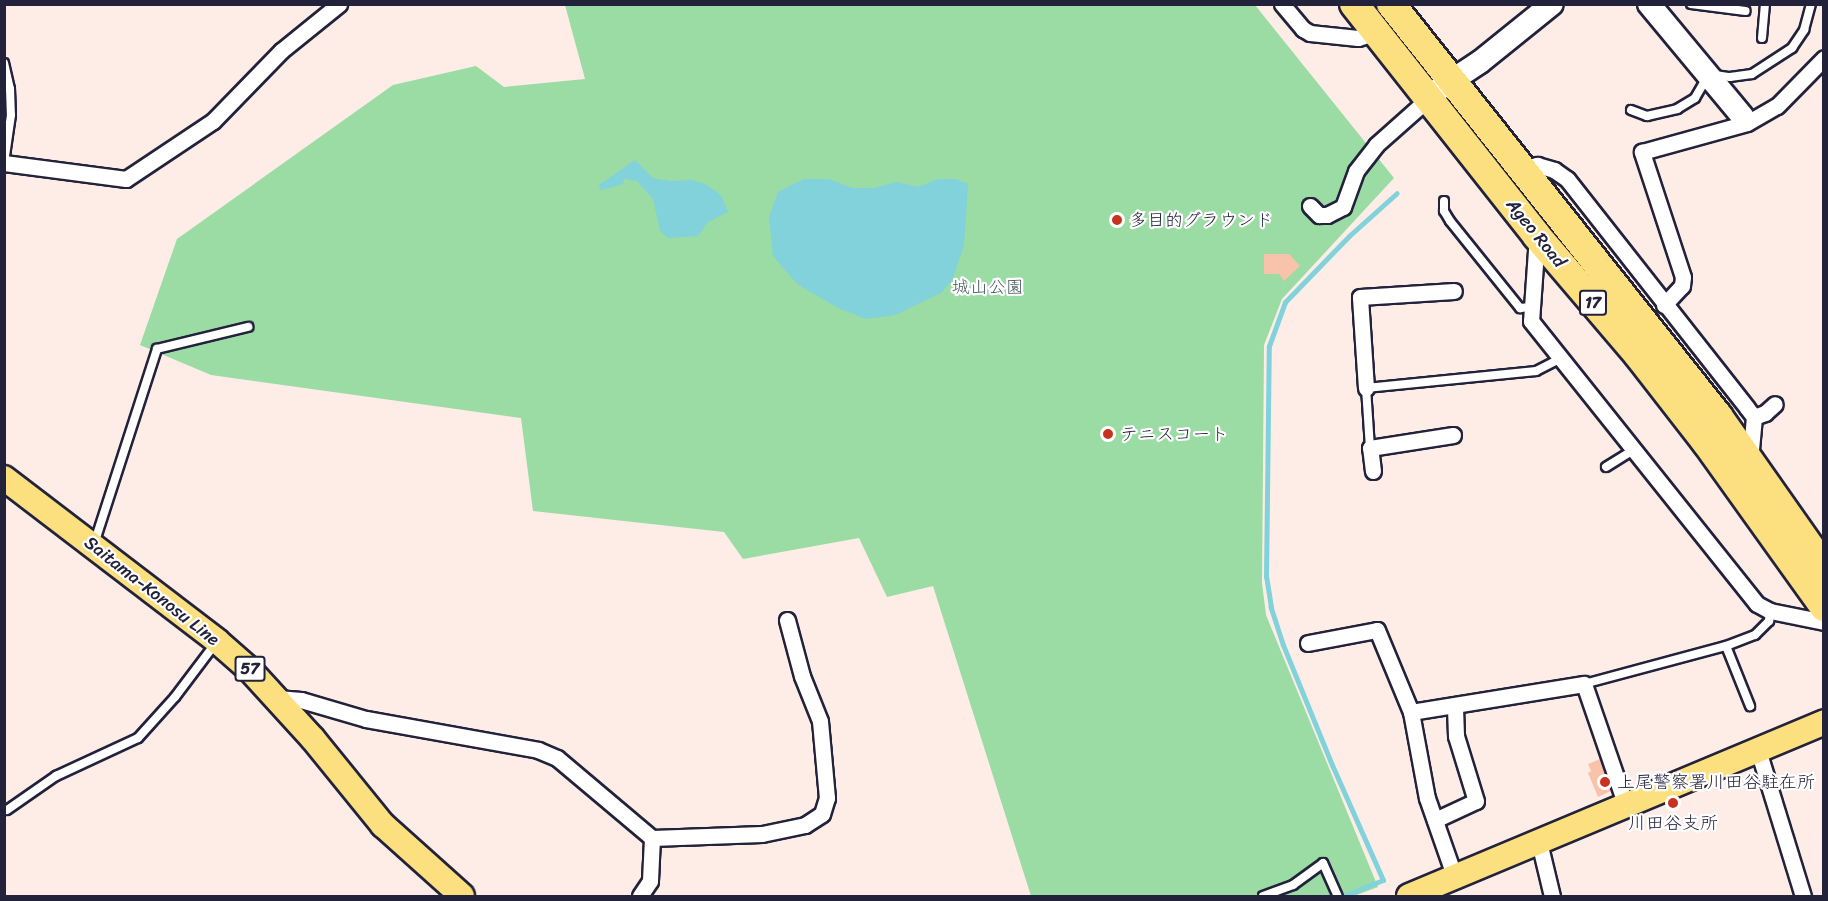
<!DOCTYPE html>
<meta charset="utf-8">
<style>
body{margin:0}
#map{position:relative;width:1828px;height:901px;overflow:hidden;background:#fdede6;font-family:Sriracha,"Klee One",sans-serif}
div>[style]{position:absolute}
.green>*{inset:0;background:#9bdba4}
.water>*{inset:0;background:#81d2da}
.stream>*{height:5px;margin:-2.5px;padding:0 2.5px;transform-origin:2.5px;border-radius:2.5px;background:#81d2da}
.building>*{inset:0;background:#f8c3aa}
.roads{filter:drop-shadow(2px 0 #22223b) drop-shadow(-2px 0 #22223b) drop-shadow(0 2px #22223b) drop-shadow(0 -2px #22223b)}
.lane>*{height:8px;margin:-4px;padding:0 4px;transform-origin:4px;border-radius:4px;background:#fff}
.street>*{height:15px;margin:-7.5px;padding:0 7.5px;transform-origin:7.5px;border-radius:7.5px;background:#fff}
.secondary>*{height:22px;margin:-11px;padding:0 11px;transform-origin:11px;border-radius:11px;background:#fff}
.primary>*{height:24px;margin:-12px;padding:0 12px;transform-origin:12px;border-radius:12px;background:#fce080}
.highway>*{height:28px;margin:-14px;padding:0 14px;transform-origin:14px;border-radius:14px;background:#fce080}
.dots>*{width:16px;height:16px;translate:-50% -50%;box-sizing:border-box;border:3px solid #fff;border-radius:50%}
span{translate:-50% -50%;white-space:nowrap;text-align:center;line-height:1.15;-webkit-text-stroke:4.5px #fff;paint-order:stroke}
.shield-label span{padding:2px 4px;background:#fff;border:2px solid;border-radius:4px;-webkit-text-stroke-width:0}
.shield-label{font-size:16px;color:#22223b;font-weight:700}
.poi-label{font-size:18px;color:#22223b}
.left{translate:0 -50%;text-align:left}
.street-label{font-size:18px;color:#22223b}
.park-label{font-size:18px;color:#465a5a}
.frame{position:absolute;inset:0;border:6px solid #22223b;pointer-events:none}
</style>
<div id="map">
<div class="green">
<div style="clip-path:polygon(565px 5px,1255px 5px,1394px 178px,1282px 299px,1264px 345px,1262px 583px,1266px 615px,1378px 887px,1354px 896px,1031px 896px,933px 586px,887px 597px,859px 538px,743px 559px,724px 532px,533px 511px,521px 418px,211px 375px,140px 345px,177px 239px,393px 85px,476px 66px,504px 87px,585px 79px)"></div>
</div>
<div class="water">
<div style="clip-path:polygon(635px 160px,653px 178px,670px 181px,692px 180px,705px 184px,721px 195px,728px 212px,708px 222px,698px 236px,668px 238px,660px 231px,653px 199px,637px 181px,624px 179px,623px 184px,601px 190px,599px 185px)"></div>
<div style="clip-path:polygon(804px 179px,829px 179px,852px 188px,874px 188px,897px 182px,918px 187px,938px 179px,956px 179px,968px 184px,964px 246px,952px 280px,941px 293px,895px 315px,866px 319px,838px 308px,797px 284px,773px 256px,769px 217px,778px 192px)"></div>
</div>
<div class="stream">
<div style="left:1343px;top:896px;width:43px;rotate:-21.8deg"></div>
<div style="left:1383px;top:880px;width:126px;rotate:-113.9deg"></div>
<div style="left:1332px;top:765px;width:130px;rotate:-112.2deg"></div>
<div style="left:1283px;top:645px;width:40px;rotate:-108deg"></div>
<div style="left:1271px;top:607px;width:30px;rotate:-99deg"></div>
<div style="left:1266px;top:577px;width:231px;rotate:-89.3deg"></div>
<div style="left:1269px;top:346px;width:47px;rotate:-70deg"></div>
<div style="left:1285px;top:302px;width:92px;rotate:-45.9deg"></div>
<div style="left:1349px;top:236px;width:64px;rotate:-41.9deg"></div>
</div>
<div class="building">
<div style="clip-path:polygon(1264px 254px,1289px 254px,1300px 266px,1284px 281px,1279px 274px,1264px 274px)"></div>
<div style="clip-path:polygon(1600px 759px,1611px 791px,1598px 797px,1588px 773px,1591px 771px,1588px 764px)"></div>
</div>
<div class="roads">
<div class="lane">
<div style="left:1691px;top:4px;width:55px;rotate:7.3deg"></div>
<div style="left:1762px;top:38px;width:34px;rotate:-85deg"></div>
<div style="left:4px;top:63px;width:27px;rotate:77deg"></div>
<div style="left:10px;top:89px;width:26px;rotate:88deg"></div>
<div style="left:11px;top:115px;width:49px;rotate:98.3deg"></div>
<div style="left:1715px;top:75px;width:15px;rotate:8deg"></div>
<div style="left:1730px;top:77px;width:22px;rotate:-8deg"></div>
<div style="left:1752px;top:74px;width:48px;rotate:-33deg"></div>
<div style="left:1792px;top:48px;width:22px;rotate:-56deg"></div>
<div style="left:1804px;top:30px;width:27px;rotate:-75deg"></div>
<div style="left:1631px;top:110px;width:17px;rotate:21deg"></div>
<div style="left:1647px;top:116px;width:31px;rotate:-13deg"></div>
<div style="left:1677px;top:109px;width:21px;rotate:-31deg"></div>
<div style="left:1695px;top:98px;width:22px;rotate:-60deg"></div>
<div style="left:1444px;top:201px;width:10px;rotate:90deg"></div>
<div style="left:1444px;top:211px;width:12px;rotate:59deg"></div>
<div style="left:1450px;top:221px;width:112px;rotate:51.2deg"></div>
<div style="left:1520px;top:308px;width:11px;rotate:-5deg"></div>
<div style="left:1370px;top:448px;width:60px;rotate:-93.8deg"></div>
<div style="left:1366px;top:388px;width:171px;rotate:-5.7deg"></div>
<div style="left:1536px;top:371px;width:28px;rotate:-27deg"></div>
<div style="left:1606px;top:467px;width:32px;rotate:-32deg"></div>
<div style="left:95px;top:541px;width:202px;rotate:-72.1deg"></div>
<div style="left:157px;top:349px;width:94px;rotate:-13.6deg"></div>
<div style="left:1726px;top:646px;width:65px;rotate:68.2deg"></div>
<div style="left:1584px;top:684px;width:147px;rotate:-15deg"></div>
<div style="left:1726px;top:646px;width:31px;rotate:-21deg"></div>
<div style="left:1755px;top:635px;width:20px;rotate:-45deg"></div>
<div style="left:1769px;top:621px;width:10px;rotate:-84deg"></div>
<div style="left:7px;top:810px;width:60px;rotate:-34.8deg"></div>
<div style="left:56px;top:776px;width:90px;rotate:-24.9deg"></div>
<div style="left:138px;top:738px;width:55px;rotate:-47.9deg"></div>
<div style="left:175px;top:697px;width:66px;rotate:-53deg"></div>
<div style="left:1263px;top:896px;width:32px;rotate:-20deg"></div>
<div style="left:1293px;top:885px;width:37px;rotate:-36deg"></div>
<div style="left:1323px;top:863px;width:36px;rotate:66deg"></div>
</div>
<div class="street">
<div style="left:1282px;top:4px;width:33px;rotate:50deg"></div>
<div style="left:1303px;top:29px;width:8px;rotate:30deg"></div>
<div style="left:1310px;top:33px;width:48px;rotate:5.9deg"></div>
<div style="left:1358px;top:38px;width:19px;rotate:-18deg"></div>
<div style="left:4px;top:163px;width:123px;rotate:7.5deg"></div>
<div style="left:126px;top:179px;width:105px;rotate:-33.7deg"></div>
<div style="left:213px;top:121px;width:98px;rotate:-45.8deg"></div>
<div style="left:281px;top:51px;width:75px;rotate:-39deg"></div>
<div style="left:1522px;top:169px;width:16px;rotate:-15deg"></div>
<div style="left:1537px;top:165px;width:18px;rotate:16deg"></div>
<div style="left:1554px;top:170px;width:16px;rotate:35deg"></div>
<div style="left:1567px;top:179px;width:291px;rotate:51.8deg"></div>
<div style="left:1747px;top:408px;width:11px;rotate:52deg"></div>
<div style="left:1754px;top:417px;width:43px;rotate:95.3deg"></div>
<div style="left:1310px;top:206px;width:13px;rotate:45deg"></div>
<div style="left:1319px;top:215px;width:8px"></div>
<div style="left:1327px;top:215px;width:18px;rotate:-27deg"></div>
<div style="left:1343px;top:207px;width:38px;rotate:-70deg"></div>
<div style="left:1356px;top:171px;width:33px;rotate:-52deg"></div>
<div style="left:1376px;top:145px;width:71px;rotate:-41.6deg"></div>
<div style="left:1537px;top:236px;width:85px;rotate:94deg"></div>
<div style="left:1531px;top:321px;width:362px;rotate:51.4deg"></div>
<div style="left:1757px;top:604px;width:15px;rotate:28deg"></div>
<div style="left:1770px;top:611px;width:55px;rotate:11.5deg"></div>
<div style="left:1664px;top:305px;width:26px;rotate:-47deg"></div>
<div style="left:1682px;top:286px;width:9px;rotate:-84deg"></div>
<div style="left:1683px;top:277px;width:132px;rotate:-108.2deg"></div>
<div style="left:1642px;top:152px;width:109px;rotate:-15.4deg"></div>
<div style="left:1747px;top:123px;width:34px;rotate:-30deg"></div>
<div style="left:1777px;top:106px;width:67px;rotate:-45.6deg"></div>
<div style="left:1366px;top:388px;width:91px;rotate:-93.8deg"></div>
<div style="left:1360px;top:297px;width:94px;rotate:-3.7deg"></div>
<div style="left:1754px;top:417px;width:12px;rotate:-20deg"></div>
<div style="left:1765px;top:413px;width:13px;rotate:-42deg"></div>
<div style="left:1373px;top:471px;width:23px;rotate:-97deg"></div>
<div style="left:1370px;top:448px;width:84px;rotate:-8.9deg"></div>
<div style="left:1308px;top:643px;width:70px;rotate:-10.7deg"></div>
<div style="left:1377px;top:630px;width:89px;rotate:67.5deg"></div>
<div style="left:1411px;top:712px;width:87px;rotate:79.5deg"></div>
<div style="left:1427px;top:798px;width:85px;rotate:70.7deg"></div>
<div style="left:277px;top:698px;width:24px;rotate:5deg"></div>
<div style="left:301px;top:700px;width:68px;rotate:16.3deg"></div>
<div style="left:366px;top:719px;width:175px;rotate:10.2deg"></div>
<div style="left:538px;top:750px;width:21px;rotate:23deg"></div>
<div style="left:557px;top:758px;width:124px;rotate:40.1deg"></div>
<div style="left:652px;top:838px;width:43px;rotate:92.7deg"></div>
<div style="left:650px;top:881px;width:18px;rotate:124deg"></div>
<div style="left:1411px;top:712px;width:175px;rotate:-9.2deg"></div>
<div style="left:1584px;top:684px;width:129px;rotate:71deg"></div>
<div style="left:1758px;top:750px;width:153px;rotate:72.9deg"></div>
<div style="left:1435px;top:820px;width:45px;rotate:-24.9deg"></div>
<div style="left:1476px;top:801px;width:68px;rotate:-107.1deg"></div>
<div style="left:1456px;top:736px;width:31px;rotate:-92deg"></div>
<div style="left:652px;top:838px;width:110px;rotate:-2.1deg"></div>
<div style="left:762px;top:834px;width:44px;rotate:-11.8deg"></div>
<div style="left:805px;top:825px;width:20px;rotate:-33deg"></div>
<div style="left:822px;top:814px;width:17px;rotate:-73deg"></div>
<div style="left:827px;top:798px;width:77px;rotate:-95.2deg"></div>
<div style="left:820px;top:721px;width:48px;rotate:-111.8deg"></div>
<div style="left:802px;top:676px;width:58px;rotate:-105deg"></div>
<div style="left:1539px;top:842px;width:56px;rotate:76.5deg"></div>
</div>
<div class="secondary">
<div style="left:1649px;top:4px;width:146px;rotate:50.3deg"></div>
<div style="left:1439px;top:89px;width:49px;rotate:-33.4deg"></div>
<div style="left:1480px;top:62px;width:92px;rotate:-38.9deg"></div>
</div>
<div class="primary">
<div style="left:4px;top:478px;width:268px;rotate:37.4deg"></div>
<div style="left:217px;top:641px;width:44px;rotate:41.3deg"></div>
<div style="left:250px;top:670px;width:93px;rotate:47.6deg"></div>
<div style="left:313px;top:739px;width:111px;rotate:50.9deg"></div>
<div style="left:383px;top:825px;width:106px;rotate:41.9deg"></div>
<div style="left:1409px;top:896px;width:450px;rotate:-22.7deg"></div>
</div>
<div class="highway">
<div style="left:1354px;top:4px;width:295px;rotate:51.7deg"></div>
<div style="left:1537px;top:236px;width:157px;rotate:49.6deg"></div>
<div style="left:1639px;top:356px;width:109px;rotate:52.1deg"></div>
<div style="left:1706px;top:442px;width:203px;rotate:54.4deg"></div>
<div style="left:1391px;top:4px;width:526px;rotate:51.56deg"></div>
<div style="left:1718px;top:416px;width:184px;rotate:54.9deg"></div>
</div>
</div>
<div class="dots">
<div style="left:1117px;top:220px;background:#c8321e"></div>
<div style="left:1108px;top:434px;background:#c8321e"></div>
<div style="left:1605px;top:782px;background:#c8321e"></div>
<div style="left:1673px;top:803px;background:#c8321e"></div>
</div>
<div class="shield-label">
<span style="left:1593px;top:303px">17</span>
<span style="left:250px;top:669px">57</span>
</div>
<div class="poi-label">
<span class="left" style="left:1129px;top:220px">多目的グラウンド</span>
<span class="left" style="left:1120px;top:434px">テニスコート</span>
<span class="left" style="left:1617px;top:782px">上尾警察署川田谷駐在所</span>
<span style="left:1673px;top:823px">川田谷支所</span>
</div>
<div class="street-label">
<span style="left:1536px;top:233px;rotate:51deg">Ageo Road</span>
<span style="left:152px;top:591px;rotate:38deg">Saitama-Konosu Line</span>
</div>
<div class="park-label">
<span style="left:988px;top:287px">城山公園</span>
</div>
<div class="frame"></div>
</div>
